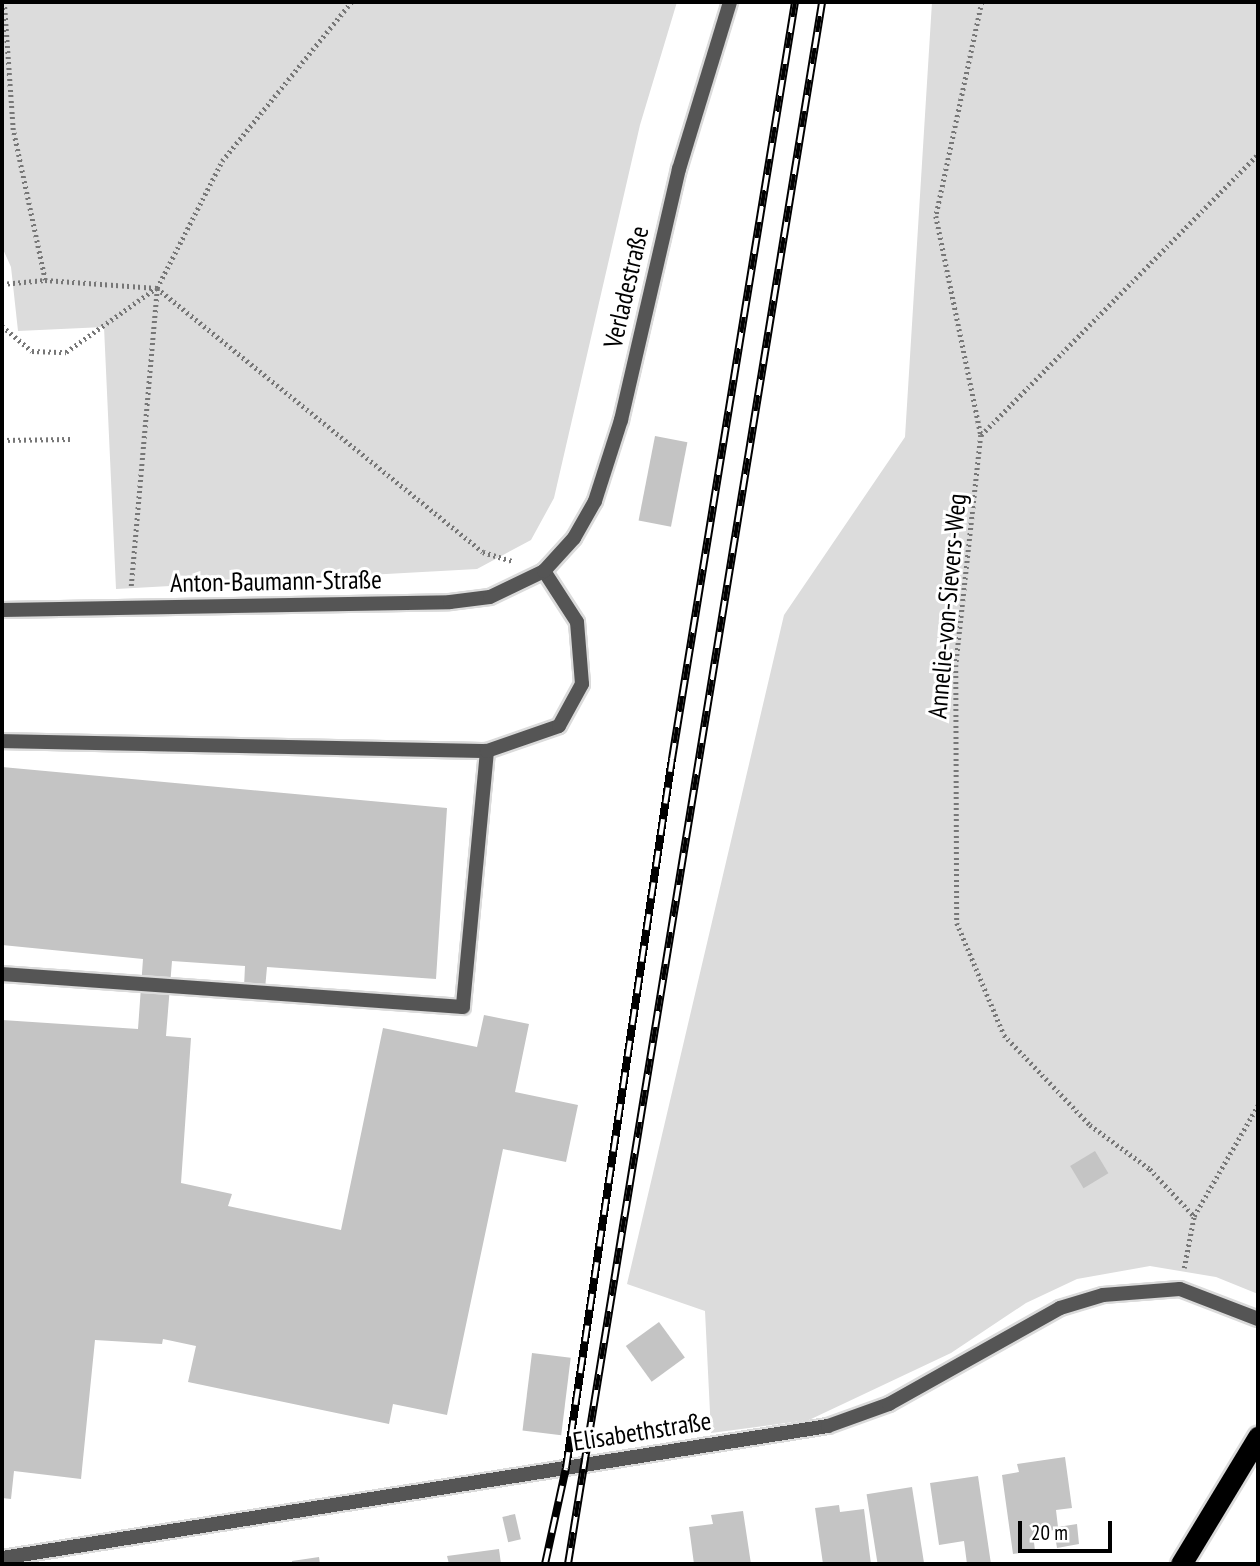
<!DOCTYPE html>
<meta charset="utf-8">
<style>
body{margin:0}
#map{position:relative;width:1260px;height:1566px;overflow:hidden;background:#fff;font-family:"PT Sans Narrow",sans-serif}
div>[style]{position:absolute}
.green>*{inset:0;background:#dcdcdc}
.building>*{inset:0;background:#c4c4c4;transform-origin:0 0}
.path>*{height:4.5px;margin-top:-2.25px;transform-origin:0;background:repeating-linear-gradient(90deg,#777 0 2px,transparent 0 5.5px)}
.roads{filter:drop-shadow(2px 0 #dbdbdb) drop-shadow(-2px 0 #dbdbdb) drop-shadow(0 2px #dbdbdb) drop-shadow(0 -2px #dbdbdb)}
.lane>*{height:14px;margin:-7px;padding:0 7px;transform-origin:7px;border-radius:7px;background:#555}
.street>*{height:14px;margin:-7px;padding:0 7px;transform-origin:7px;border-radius:7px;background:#555}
.highway>*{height:21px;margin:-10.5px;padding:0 10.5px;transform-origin:10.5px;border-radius:10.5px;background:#000}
.rail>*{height:8px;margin-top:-4px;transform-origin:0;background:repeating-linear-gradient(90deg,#fff 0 16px,#000 0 32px);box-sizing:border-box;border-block:2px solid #000}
span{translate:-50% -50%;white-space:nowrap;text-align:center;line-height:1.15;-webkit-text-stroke:6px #fff;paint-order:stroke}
.street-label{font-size:26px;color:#000}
.frame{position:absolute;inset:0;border:4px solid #000;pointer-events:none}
.scale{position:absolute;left:1018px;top:1521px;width:94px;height:32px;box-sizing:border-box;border:4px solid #000;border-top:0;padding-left:9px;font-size:21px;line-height:24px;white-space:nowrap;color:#000;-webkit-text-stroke:5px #fff;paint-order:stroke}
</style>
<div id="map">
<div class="green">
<div style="clip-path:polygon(2px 2px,677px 2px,640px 125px,554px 498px,531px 540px,477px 569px,116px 589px,104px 327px,18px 331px,11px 267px,2px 247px)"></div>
<div style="clip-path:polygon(932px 2px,1258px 2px,1258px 1294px,1216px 1277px,1150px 1266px,1077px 1279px,1026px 1303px,951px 1353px,809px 1420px,711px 1433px,705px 1311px,627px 1284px,784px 615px,905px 437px)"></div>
</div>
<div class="building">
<div style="left:655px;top:436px;width:33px;height:86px;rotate:11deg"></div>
<div style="clip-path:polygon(2px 767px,447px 808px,436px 979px,267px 967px,265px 989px,244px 987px,245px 966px,172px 961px,166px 1036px,191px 1038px,181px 1183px,232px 1194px,228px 1206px,341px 1230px,383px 1028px,477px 1047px,484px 1015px,529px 1024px,515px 1092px,578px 1105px,566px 1162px,503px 1149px,447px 1415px,393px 1404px,389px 1424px,188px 1382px,196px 1346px,163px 1339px,162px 1344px,95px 1340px,81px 1479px,14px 1471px,11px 1499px,2px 1498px,2px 1020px,138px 1029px,143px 959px,2px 945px)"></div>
<div style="left:1095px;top:1151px;width:26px;height:29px;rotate:59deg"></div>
<div style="left:659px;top:1322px;width:44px;height:41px;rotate:54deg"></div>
<div style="left:532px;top:1353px;width:39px;height:78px;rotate:7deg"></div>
<div style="clip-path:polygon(1065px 1457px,1072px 1508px,1056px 1510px,1058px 1527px,1077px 1524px,1079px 1544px,1057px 1548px,1054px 1530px,1033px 1534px,1035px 1551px,1013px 1554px,1002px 1475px,1019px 1472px,1017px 1464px)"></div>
<div style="clip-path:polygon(978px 1476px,991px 1564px,967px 1564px,964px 1541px,939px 1545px,930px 1483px)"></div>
<div style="left:912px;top:1487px;width:78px;height:46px;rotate:81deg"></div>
<div style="clip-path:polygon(839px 1505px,840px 1512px,864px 1509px,871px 1564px,823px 1564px,815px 1508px)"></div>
<div style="clip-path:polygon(743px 1511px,751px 1564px,694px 1564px,689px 1527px,713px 1524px,711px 1515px)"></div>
<div style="left:515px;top:1514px;width:26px;height:13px;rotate:77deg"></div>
<div style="clip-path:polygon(499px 1549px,501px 1564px,449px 1564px,447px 1556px)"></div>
<div style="clip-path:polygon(319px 1557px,320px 1564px,292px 1564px,292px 1561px)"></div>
</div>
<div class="path">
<div style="left:982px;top:2px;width:219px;rotate:102.1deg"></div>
<div style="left:936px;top:216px;width:224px;rotate:78.4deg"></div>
<div style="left:981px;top:435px;width:231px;rotate:96.2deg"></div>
<div style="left:956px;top:665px;width:258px;rotate:89.8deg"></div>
<div style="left:957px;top:923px;width:121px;rotate:67.2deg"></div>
<div style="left:1004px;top:1035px;width:124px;rotate:46.3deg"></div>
<div style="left:1090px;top:1125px;width:74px;rotate:36.3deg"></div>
<div style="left:1150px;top:1169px;width:64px;rotate:46.9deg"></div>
<div style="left:45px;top:280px;width:112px;rotate:4.1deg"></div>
<div style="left:157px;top:288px;width:419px;rotate:39deg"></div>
<div style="left:483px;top:552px;width:31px;rotate:17deg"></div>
<div style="left:2px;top:284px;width:43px;rotate:-5.3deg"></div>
<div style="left:45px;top:280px;width:153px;rotate:-102deg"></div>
<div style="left:13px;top:130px;width:128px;rotate:-94deg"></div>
<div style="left:2px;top:326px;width:39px;rotate:40deg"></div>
<div style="left:32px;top:351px;width:34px;rotate:2deg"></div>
<div style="left:66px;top:352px;width:110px;rotate:-35.4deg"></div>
<div style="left:981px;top:435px;width:395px;rotate:-45.4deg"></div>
<div style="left:2px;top:440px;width:68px;rotate:-0.8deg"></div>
<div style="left:131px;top:586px;width:299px;rotate:-85deg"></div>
<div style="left:157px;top:288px;width:143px;rotate:-62.9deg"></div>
<div style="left:222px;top:161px;width:205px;rotate:-50.9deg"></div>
<div style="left:1184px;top:1268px;width:53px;rotate:-79.1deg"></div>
<div style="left:1194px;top:1216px;width:128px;rotate:-60deg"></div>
</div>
<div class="roads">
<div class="lane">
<div style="left:2px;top:741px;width:485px;rotate:1.2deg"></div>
<div style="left:487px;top:751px;width:257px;rotate:95.4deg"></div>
<div style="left:463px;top:1007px;width:462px;rotate:-175.9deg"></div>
<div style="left:487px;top:751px;width:76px;rotate:-19.1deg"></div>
<div style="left:559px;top:726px;width:48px;rotate:-61.3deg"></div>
<div style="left:582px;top:684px;width:62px;rotate:-94.6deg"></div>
<div style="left:577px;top:622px;width:61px;rotate:-122.9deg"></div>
</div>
<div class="street">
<div style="left:2px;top:610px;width:448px;rotate:-1deg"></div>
<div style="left:450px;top:602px;width:40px;rotate:-7.1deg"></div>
<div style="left:490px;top:597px;width:60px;rotate:-25.7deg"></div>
<div style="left:544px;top:571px;width:45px;rotate:-47.7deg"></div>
<div style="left:574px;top:538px;width:43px;rotate:-60.4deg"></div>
<div style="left:595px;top:501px;width:85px;rotate:-72.2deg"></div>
<div style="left:621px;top:420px;width:258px;rotate:-77deg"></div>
<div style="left:679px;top:169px;width:175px;rotate:-73deg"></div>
<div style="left:2px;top:1558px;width:836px;rotate:-9.08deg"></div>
<div style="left:828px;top:1426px;width:65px;rotate:-19.8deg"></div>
<div style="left:889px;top:1404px;width:196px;rotate:-29.3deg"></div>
<div style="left:1060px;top:1308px;width:45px;rotate:-16.8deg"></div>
<div style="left:1103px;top:1295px;width:77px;rotate:-4.5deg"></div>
<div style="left:1180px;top:1289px;width:84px;rotate:21deg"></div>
</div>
<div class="highway">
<div style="left:1181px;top:1564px;width:149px;rotate:-58.8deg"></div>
</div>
</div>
<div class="rail">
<div style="left:545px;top:1564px;width:98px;rotate:-77.7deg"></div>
<div style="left:566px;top:1468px;width:717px;rotate:-81.5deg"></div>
<div style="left:672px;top:759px;width:767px;rotate:-80.77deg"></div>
<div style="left:568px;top:1564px;width:1583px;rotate:-80.76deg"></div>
</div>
<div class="street-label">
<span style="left:626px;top:287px;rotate:-77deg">Verladestraße</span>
<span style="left:276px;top:581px;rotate:-1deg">Anton-Baumann-Straße</span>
<span style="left:947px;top:606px;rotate:-85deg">Annelie-von-Sievers-Weg</span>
<span style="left:642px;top:1431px;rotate:-9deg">Elisabethstraße</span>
</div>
<div class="frame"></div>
<div class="scale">20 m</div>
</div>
